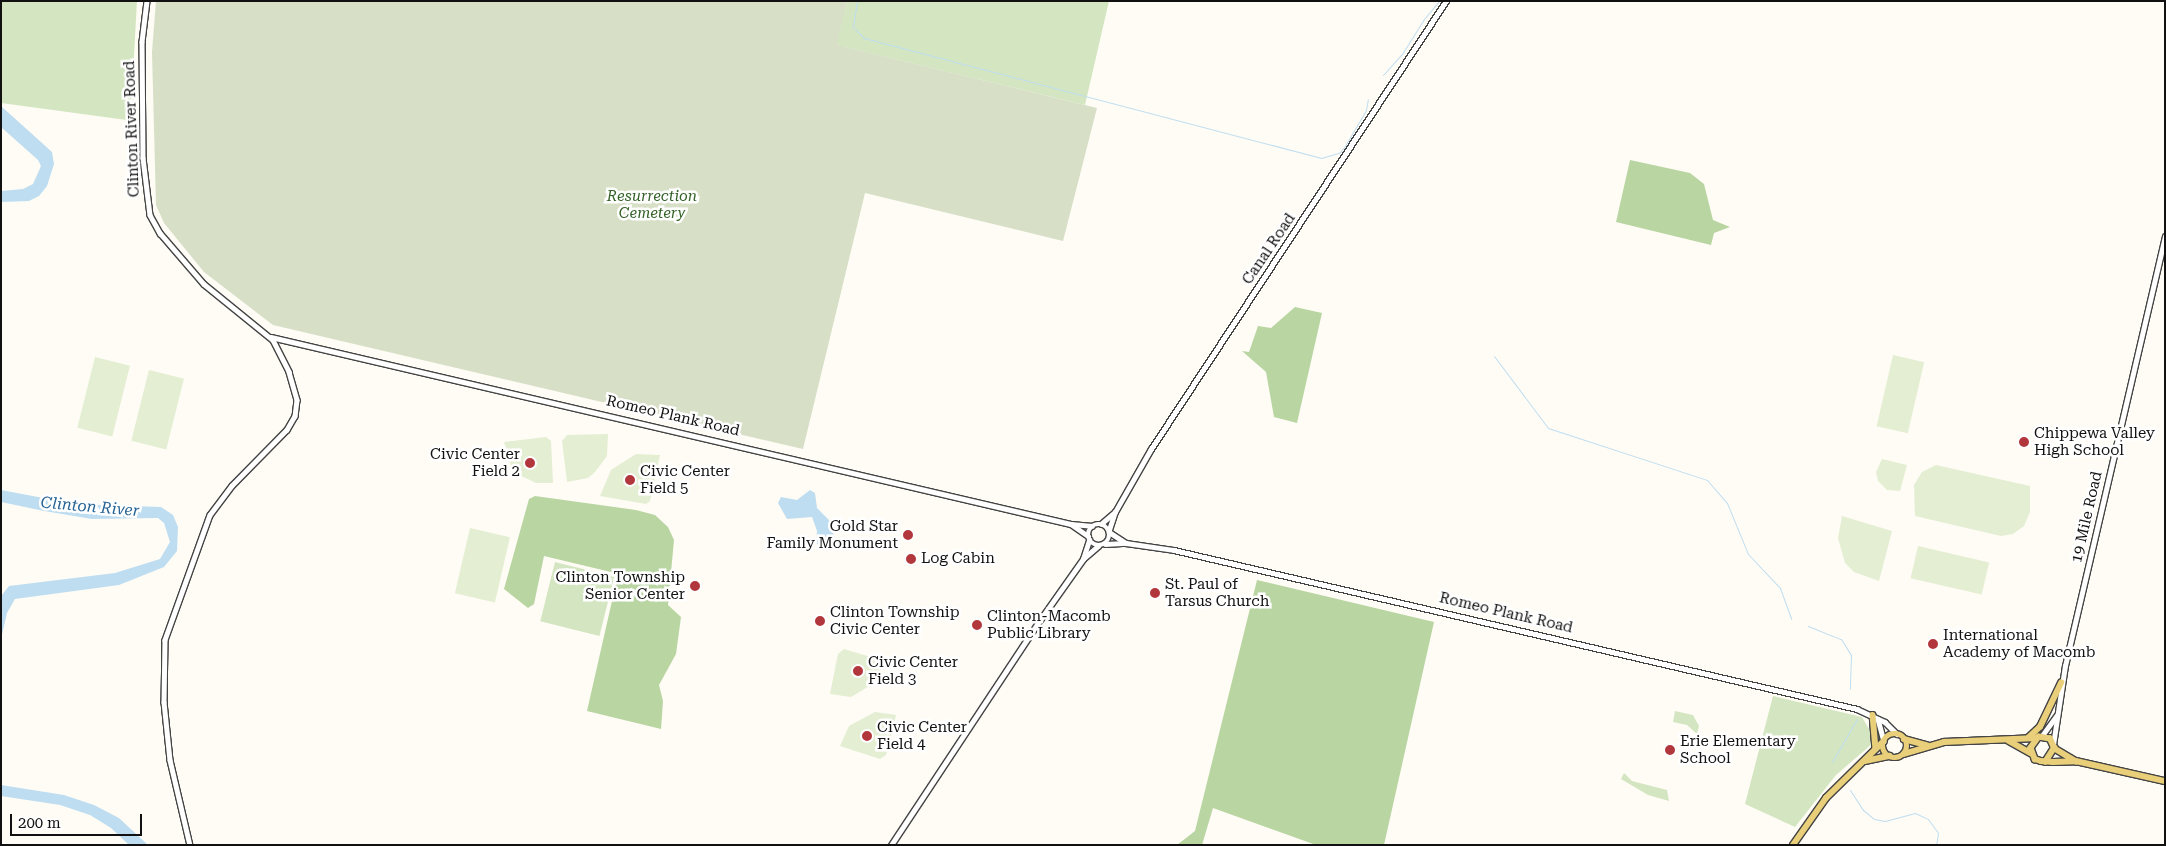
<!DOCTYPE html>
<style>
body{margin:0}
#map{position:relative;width:2166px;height:846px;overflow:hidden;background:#fefcf5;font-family:"Roboto Serif",serif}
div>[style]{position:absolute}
.green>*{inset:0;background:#d4e6c1;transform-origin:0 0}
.forest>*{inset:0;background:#b9d5a2}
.cemetery>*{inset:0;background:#d7dfc7}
.pitch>*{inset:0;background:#e4eed2;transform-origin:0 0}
.water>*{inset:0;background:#bfddf0}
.stream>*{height:1px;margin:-0.5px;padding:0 0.5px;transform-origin:0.5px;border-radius:0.5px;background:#bfddf0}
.roads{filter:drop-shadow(1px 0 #444) drop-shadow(-1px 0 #444) drop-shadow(0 1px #444) drop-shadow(0 -1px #444)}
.minor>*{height:4.5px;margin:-2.25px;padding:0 2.25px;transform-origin:2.25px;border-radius:2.25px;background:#fff}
.minor>.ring{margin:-2.25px;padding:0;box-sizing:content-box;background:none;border:4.5px solid #fff;border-radius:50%}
.major>*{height:5.5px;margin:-2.75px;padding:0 2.75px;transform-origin:2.75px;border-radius:2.75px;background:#e9cf7a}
.major>.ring{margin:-2.75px;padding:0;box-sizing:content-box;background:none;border:5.5px solid #e9cf7a;border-radius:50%}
.dots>*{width:14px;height:14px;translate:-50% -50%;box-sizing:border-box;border:2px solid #fff;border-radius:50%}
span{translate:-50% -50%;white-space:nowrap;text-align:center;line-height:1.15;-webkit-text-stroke:5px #fff;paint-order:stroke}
.street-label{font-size:15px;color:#111}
.park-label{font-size:15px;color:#336227;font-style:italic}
.poi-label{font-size:15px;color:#111}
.left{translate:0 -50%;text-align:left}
.right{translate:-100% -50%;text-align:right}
.water-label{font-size:16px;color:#276496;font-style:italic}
.frame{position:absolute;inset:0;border:2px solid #111;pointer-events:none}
.scale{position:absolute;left:10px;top:814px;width:132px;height:22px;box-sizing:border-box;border:2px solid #111;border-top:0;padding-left:6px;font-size:15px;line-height:18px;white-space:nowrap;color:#111;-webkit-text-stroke:4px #fff;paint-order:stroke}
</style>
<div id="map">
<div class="green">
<div style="clip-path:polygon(1px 1px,137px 1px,133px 74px,134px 121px,1px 103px)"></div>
<div style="clip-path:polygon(847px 1px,1109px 1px,1085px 105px,836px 45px)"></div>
<div style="left:555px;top:562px;width:61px;height:61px;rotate:14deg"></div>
<div style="clip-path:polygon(1773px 696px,1862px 717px,1873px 736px,1872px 744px,1836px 775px,1795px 827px,1745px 804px)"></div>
<div style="clip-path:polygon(1675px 711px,1693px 715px,1699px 726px,1697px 734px,1687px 725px,1673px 722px)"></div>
<div style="clip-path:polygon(1624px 773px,1632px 781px,1667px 790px,1669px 801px,1648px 795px,1621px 779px)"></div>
</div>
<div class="forest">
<div style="clip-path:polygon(1630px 160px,1690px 173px,1704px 184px,1713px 220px,1730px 227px,1714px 233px,1711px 245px,1616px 222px)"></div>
<div style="clip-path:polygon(1295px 307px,1322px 313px,1297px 423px,1274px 417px,1266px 372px,1242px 351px,1249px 352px,1258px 326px,1271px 328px)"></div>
<div style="clip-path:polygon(535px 496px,636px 510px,655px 515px,668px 527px,674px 540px,668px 605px,681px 617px,676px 654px,659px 685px,663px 701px,661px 729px,587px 711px,617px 579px,615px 573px,544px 556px,534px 604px,528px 608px,504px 589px,529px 499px)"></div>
<div style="clip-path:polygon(1257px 580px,1434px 622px,1384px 845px,1316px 845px,1213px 808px,1202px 845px,1177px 845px,1195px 831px)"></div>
</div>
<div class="cemetery">
<div style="clip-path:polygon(156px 1px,847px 1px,837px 45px,1097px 108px,1063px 241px,865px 193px,803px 449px,273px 325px,204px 272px,164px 223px,156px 205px,152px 52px)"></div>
</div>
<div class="pitch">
<div style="left:1893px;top:355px;width:32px;height:73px;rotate:13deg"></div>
<div style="left:95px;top:357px;width:36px;height:73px;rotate:14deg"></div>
<div style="left:149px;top:370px;width:36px;height:73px;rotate:14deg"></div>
<div style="clip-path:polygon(608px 434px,607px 456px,595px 472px,588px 478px,567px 482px,562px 441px,567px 435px)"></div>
<div style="clip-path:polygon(546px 437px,551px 441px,553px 483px,536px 483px,517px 474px,511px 466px,504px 442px)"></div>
<div style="clip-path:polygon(636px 454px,660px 455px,650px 501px,646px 504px,600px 496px,611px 470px)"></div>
<div style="clip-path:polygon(1882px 459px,1907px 465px,1900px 491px,1887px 490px,1878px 481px,1876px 472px)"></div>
<div style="clip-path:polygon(1936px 465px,2030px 486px,2030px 512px,2024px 526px,2013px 534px,2001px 536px,1915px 516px,1914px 485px,1922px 472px)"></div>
<div style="clip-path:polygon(1842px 516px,1892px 531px,1879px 581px,1854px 572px,1845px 563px,1838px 538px)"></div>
<div style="left:470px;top:528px;width:41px;height:67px;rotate:13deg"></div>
<div style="left:1918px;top:546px;width:73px;height:33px;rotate:13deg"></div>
<div style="clip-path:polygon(844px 649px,884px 661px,876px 682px,851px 697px,830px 694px,838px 654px)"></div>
<div style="clip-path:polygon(875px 712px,896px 715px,886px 755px,880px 759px,840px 746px,849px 726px)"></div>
</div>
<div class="water">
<div style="clip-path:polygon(1px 106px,52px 152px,54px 164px,47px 186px,39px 196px,29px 201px,1px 202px,1px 191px,23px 189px,33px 184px,41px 166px,38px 160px,1px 127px)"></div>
<div style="clip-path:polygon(1px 490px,75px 504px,161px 507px,173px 515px,178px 527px,177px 551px,164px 567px,119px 585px,15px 599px,7px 613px,1px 639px,1px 596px,9px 586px,115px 573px,160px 559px,170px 542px,164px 523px,158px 518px,92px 519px,44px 511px,1px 502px)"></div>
<div style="clip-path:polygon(810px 490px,815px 493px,817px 508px,829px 520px,835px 538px,831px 546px,824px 548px,816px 543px,817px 531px,812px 517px,787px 519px,778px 503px,781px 497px,797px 500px)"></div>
<div style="clip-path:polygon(1px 785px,64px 795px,94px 805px,119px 818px,148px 845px,129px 845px,111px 828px,90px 815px,60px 805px,1px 796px)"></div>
</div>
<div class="stream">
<div style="left:857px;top:1px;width:26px;rotate:99deg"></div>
<div style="left:853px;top:27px;width:16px;rotate:45deg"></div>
<div style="left:864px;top:38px;width:472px;rotate:14.7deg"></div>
<div style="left:1321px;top:158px;width:19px;rotate:-16deg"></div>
<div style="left:1339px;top:153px;width:9px;rotate:-49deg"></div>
<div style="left:1345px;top:146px;width:42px;rotate:-59.7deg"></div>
<div style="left:1366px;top:110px;width:11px;rotate:-80deg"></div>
<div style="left:1383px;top:75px;width:28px;rotate:-48deg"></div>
<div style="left:1402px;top:54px;width:41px;rotate:-57.8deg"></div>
<div style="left:1424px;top:19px;width:23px;rotate:-50deg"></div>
<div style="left:1494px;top:356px;width:90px;rotate:53.1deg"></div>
<div style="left:1548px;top:428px;width:167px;rotate:18.1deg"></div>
<div style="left:1707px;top:480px;width:30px;rotate:49deg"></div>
<div style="left:1727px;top:503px;width:55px;rotate:67.6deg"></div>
<div style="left:1748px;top:554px;width:47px;rotate:46.7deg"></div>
<div style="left:1780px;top:588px;width:33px;rotate:70deg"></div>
<div style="left:1808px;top:626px;width:35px;rotate:22deg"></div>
<div style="left:1841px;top:639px;width:19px;rotate:58deg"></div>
<div style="left:1851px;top:655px;width:34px;rotate:92deg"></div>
<div style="left:1832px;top:762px;width:50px;rotate:-59.8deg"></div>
<div style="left:1850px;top:790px;width:24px;rotate:57deg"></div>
<div style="left:1863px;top:810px;width:14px;rotate:39deg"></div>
<div style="left:1874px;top:819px;width:11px;rotate:10deg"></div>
<div style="left:1885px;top:821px;width:31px;rotate:-15deg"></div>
<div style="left:1915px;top:813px;width:14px;rotate:25deg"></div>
<div style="left:1928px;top:819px;width:17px;rotate:54deg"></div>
<div style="left:1938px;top:833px;width:12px;rotate:99deg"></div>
</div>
<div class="roads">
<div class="minor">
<div style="left:147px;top:1px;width:41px;rotate:97deg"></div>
<div style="left:142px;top:42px;width:116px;rotate:89.5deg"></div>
<div style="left:143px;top:158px;width:57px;rotate:83deg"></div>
<div style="left:150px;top:215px;width:21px;rotate:61deg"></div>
<div style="left:160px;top:233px;width:67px;rotate:49.2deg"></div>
<div style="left:204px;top:284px;width:89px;rotate:39.1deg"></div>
<div style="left:273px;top:340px;width:36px;rotate:63deg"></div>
<div style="left:289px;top:372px;width:29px;rotate:74deg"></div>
<div style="left:297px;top:400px;width:16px;rotate:97deg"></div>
<div style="left:295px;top:416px;width:16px;rotate:120deg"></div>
<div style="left:287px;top:430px;width:78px;rotate:134.5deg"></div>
<div style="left:232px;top:486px;width:36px;rotate:127deg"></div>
<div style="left:210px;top:515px;width:133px;rotate:109.8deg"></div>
<div style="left:165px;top:640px;width:62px;rotate:90.9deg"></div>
<div style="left:164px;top:702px;width:58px;rotate:84.1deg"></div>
<div style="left:170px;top:760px;width:87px;rotate:76.8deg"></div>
<div style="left:271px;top:337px;width:822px;rotate:13.16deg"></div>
<div style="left:1071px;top:524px;width:21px;rotate:5deg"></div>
<div style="left:1071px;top:524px;width:21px;rotate:35deg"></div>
<div style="left:1101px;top:524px;width:18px;rotate:-41deg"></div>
<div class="ring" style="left:1088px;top:524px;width:17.5px;height:17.5px"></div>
<div style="left:1109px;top:530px;width:19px;rotate:-72deg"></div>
<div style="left:1115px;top:512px;width:73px;rotate:-60.3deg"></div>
<div style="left:1151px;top:449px;width:536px;rotate:-56.64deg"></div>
<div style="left:1109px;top:532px;width:20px;rotate:33deg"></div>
<div style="left:1105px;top:544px;width:21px;rotate:-3deg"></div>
<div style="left:1126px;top:543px;width:49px;rotate:8.3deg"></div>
<div style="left:1174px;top:550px;width:701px;rotate:13.1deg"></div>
<div style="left:1857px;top:709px;width:31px;rotate:25deg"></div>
<div style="left:1885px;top:722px;width:17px;rotate:45deg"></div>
<div style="left:1083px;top:559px;width:20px;rotate:-72deg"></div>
<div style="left:1878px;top:719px;width:23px;rotate:75deg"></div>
<div style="left:2041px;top:737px;width:26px;rotate:-54deg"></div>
<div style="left:2053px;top:745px;width:80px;rotate:-81.4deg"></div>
<div style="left:2065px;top:666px;width:441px;rotate:-76.9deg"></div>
<div style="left:891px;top:845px;width:270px;rotate:-56.5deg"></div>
<div style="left:1040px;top:620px;width:75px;rotate:-54.8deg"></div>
<div style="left:1083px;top:559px;width:20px;rotate:-41deg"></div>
</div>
<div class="major">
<div style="left:1873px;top:715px;width:33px;rotate:85deg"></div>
<div class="ring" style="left:1883px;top:734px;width:18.5px;height:18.5px"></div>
<div style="left:2028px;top:738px;width:16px;rotate:-43deg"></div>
<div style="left:2040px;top:727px;width:49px;rotate:-64.5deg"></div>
<div style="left:1904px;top:739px;width:24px;rotate:15deg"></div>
<div style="left:2009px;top:741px;width:25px;rotate:29deg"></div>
<div style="left:2054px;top:748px;width:26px;rotate:31deg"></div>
<div style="left:2076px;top:761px;width:91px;rotate:12.7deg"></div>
<div style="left:1904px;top:754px;width:42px;rotate:-16.7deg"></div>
<div style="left:1944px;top:742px;width:93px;rotate:-2.5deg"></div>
<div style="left:1865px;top:761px;width:25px;rotate:-12deg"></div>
<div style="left:2045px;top:762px;width:17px;rotate:-57deg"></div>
<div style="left:2054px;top:748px;width:10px;rotate:-114deg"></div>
<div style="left:2050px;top:739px;width:11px;rotate:-170deg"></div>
<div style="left:2039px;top:737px;width:14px;rotate:126deg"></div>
<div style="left:2031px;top:748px;width:12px;rotate:70deg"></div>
<div style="left:2035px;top:759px;width:6px;rotate:18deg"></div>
<div style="left:2041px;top:761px;width:12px;rotate:5deg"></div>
<div style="left:2053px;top:762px;width:23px;rotate:-2deg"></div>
<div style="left:1793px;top:845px;width:57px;rotate:-54.9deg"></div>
<div style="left:1826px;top:798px;width:80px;rotate:-44.5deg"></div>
</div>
</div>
<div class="dots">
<div style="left:2024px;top:442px;background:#b2373c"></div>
<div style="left:530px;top:463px;background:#b2373c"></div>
<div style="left:630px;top:480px;background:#b2373c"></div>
<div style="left:908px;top:535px;background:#b2373c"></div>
<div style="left:911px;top:559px;background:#b2373c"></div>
<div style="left:695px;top:586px;background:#b2373c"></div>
<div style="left:1155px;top:593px;background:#b2373c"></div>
<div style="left:820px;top:621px;background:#b2373c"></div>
<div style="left:977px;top:625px;background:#b2373c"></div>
<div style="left:1933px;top:644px;background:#b2373c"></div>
<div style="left:858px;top:671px;background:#b2373c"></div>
<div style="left:867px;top:736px;background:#b2373c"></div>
<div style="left:1670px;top:750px;background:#b2373c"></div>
</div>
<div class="street-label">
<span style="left:132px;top:129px;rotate:-92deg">Clinton River Road</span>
<span style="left:1269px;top:249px;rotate:-56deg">Canal Road</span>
<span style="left:673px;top:416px;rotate:13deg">Romeo Plank Road</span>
<span style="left:2087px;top:517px;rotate:-77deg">19 Mile Road</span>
<span style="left:1506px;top:613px;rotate:13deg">Romeo Plank Road</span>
</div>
<div class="park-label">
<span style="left:652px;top:205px">Resurrection<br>Cemetery</span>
</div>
<div class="poi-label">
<span class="left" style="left:2034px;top:442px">Chippewa Valley<br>High School</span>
<span class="right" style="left:520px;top:463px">Civic Center<br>Field 2</span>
<span class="left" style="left:640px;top:480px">Civic Center<br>Field 5</span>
<span class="right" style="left:898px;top:535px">Gold Star<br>Family Monument</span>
<span class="left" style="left:921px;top:559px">Log Cabin</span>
<span class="right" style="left:685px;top:586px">Clinton Township<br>Senior Center</span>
<span class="left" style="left:1165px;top:593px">St. Paul of<br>Tarsus Church</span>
<span class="left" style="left:830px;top:621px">Clinton Township<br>Civic Center</span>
<span class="left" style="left:987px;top:625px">Clinton-Macomb<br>Public Library</span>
<span class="left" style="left:1943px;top:644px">International<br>Academy of Macomb</span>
<span class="left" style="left:868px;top:671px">Civic Center<br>Field 3</span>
<span class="left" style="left:877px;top:736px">Civic Center<br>Field 4</span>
<span class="left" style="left:1680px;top:750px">Erie Elementary<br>School</span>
</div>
<div class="water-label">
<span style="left:90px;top:507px;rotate:5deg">Clinton River</span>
</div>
<div class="frame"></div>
<div class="scale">200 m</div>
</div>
